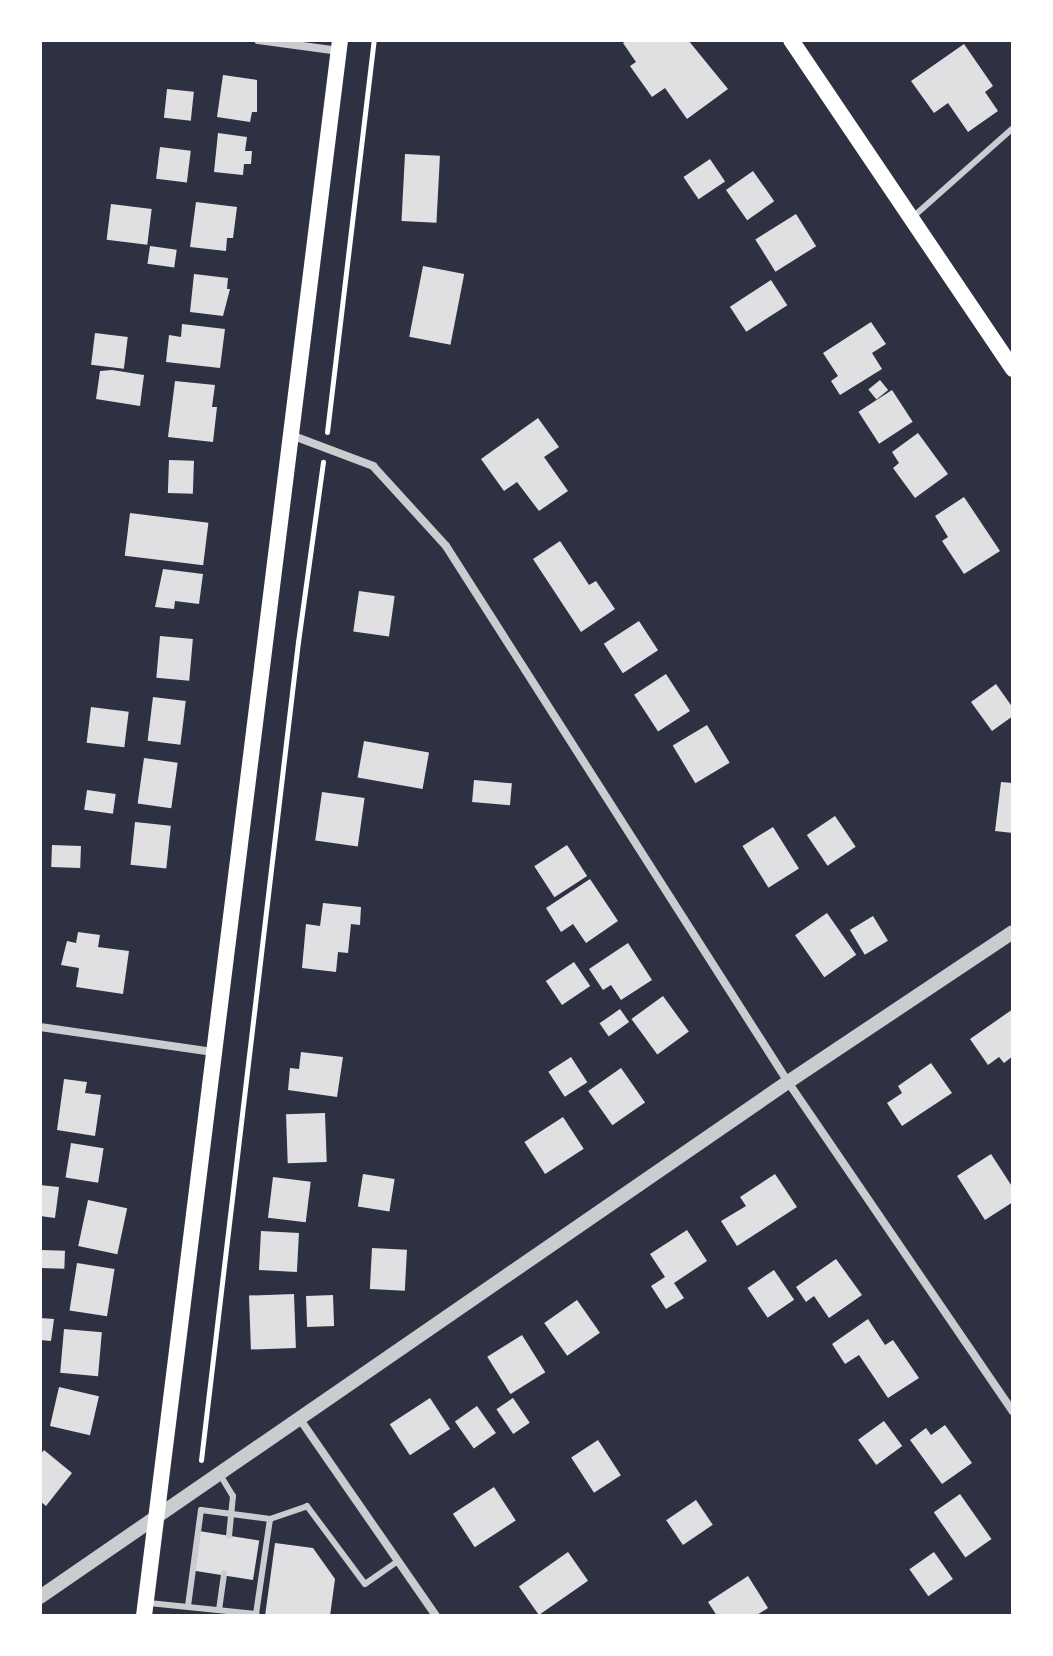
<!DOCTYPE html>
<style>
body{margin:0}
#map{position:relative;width:1053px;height:1656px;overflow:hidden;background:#2d3142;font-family:"Roboto Condensed",sans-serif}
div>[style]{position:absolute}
.building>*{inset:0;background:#e0e0e3;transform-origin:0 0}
.path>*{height:5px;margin:-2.5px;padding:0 2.5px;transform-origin:2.5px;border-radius:2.5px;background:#fff}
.service>*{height:6px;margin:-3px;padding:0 3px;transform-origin:3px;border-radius:3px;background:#caccd0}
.minor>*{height:8px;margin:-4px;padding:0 4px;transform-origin:4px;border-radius:4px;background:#caccd0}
.tertiary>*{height:14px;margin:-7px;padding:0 7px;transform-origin:7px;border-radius:7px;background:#caccd0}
.secondary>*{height:16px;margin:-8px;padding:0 8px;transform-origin:8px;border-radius:8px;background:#fff}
span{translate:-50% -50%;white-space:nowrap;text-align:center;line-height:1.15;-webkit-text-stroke:8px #fff;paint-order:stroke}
.frame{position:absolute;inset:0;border:42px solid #fff;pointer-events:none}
</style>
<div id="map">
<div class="building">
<div style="clip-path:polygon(628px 40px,688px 40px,728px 89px,687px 119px,665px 88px,652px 97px,630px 66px,636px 62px,623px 43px)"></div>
<div style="clip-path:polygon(964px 44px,993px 86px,985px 92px,998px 111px,968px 132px,948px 103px,934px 113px,911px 81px)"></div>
<div style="clip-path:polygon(223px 75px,257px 80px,257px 112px,252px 112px,250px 122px,217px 117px)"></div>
<div style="left:167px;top:89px;width:27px;height:29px;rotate:6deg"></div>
<div style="clip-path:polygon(218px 133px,247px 137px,245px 151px,252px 151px,251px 164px,244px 164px,243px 175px,214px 172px)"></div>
<div style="left:160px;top:147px;width:31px;height:32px;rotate:7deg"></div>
<div style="left:405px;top:154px;width:35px;height:67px;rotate:3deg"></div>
<div style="left:710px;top:159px;width:27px;height:32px;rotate:56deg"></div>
<div style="left:753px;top:171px;width:37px;height:33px;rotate:55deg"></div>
<div style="clip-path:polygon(196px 202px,237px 207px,233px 238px,227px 238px,226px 251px,190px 247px)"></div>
<div style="left:111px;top:204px;width:41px;height:36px;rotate:7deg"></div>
<div style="left:796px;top:214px;width:38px;height:48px;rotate:58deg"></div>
<div style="left:150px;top:246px;width:27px;height:18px;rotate:8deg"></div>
<div style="left:423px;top:266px;width:42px;height:72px;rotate:11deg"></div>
<div style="clip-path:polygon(194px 274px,228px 278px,227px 289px,230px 289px,223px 316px,190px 312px)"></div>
<div style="left:771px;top:280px;width:30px;height:49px;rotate:57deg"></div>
<div style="clip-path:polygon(871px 322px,886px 344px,872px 353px,882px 369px,840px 395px,831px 381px,838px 376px,823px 353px)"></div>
<div style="clip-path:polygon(182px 324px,225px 329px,220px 368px,166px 362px,169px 335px,181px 337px)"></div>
<div style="left:95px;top:333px;width:33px;height:32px;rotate:7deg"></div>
<div style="clip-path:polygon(112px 370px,144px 375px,140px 406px,96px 399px,100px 371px)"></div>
<div style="left:880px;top:380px;width:13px;height:15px;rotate:51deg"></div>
<div style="clip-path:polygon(175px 381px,215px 385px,212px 407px,217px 407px,213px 442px,168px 437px)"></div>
<div style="left:892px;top:390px;width:38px;height:40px;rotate:57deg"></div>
<div style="clip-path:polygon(538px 418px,559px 447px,544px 457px,568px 491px,539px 511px,517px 482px,504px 491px,481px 459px)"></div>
<div style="clip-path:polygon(918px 433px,948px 474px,915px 498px,893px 468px,899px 463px,892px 452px)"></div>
<div style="left:169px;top:460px;width:25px;height:33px;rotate:2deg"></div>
<div style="clip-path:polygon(964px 497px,1000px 551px,964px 574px,942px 541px,948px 537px,935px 516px)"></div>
<div style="left:130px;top:513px;width:79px;height:43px;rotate:7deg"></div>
<div style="clip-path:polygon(560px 541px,589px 585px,596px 581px,615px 609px,581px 632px,533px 559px)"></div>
<div style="clip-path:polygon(163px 569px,203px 574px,199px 604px,175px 601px,174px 609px,155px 607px)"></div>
<div style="left:359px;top:591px;width:36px;height:41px;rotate:8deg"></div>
<div style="left:639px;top:621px;width:35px;height:42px;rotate:57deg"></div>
<div style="left:160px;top:636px;width:33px;height:42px;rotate:5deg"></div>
<div style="left:666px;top:674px;width:44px;height:38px;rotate:57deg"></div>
<div style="clip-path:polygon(996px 684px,1013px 708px,1013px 716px,992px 731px,971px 702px)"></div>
<div style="left:153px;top:697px;width:33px;height:44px;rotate:7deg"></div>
<div style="left:91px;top:707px;width:38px;height:36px;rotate:7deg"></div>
<div style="left:707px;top:725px;width:44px;height:40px;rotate:59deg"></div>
<div style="left:364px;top:741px;width:66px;height:37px;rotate:10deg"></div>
<div style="left:144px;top:758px;width:34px;height:46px;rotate:8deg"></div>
<div style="left:474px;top:780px;width:38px;height:22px;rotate:5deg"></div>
<div style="clip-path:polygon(1001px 782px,1013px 783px,1013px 833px,995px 831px)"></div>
<div style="left:87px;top:790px;width:29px;height:20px;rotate:8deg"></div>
<div style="left:322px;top:792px;width:43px;height:49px;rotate:8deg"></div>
<div style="left:835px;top:816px;width:37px;height:34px;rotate:56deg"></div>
<div style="left:135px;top:822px;width:36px;height:43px;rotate:6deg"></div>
<div style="left:773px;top:827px;width:49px;height:36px;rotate:58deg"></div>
<div style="left:52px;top:845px;width:29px;height:22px;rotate:2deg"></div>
<div style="left:567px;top:845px;width:37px;height:39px;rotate:57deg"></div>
<div style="clip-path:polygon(590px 879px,618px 921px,586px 943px,573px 924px,561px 932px,546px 908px)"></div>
<div style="clip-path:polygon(323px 903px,361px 907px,360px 925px,351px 924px,348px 953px,338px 952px,336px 972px,302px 968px,306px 924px,320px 926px)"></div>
<div style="left:827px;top:913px;width:51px;height:39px;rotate:55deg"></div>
<div style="left:873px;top:916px;width:29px;height:27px;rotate:59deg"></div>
<div style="clip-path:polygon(78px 932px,100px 935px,98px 947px,129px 951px,123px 994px,76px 987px,79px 968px,61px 965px,67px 941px,76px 943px)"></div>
<div style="clip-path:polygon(628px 943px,652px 980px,621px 1000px,611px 985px,603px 990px,589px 969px)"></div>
<div style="left:574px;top:962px;width:29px;height:34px;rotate:56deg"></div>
<div style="left:663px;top:996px;width:44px;height:39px;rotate:54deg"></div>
<div style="left:620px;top:1009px;width:16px;height:25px;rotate:55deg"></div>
<div style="clip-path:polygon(1013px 1009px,1013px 1056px,1004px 1063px,999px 1057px,988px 1065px,970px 1039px)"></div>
<div style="clip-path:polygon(301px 1052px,343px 1057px,337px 1097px,288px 1090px,290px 1068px,299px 1069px)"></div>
<div style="left:571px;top:1057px;width:30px;height:27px;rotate:57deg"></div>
<div style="clip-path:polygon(931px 1063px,952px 1093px,902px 1126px,887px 1103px,902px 1093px,898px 1086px)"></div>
<div style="left:621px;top:1068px;width:42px;height:40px;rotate:55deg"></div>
<div style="clip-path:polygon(64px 1079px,87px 1082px,85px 1093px,101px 1095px,95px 1136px,57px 1130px)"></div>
<div style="left:325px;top:1113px;width:49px;height:39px;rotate:88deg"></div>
<div style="left:563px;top:1117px;width:38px;height:46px;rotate:57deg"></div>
<div style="left:71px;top:1143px;width:33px;height:35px;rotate:9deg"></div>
<div style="clip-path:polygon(991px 1154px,1013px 1188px,1013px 1202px,985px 1220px,957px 1176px)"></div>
<div style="left:363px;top:1174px;width:32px;height:33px;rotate:9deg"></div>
<div style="clip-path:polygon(775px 1174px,797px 1207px,737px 1246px,721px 1221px,746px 1206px,740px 1197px)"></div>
<div style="left:273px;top:1177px;width:38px;height:41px;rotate:7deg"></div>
<div style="clip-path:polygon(40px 1185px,59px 1187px,55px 1218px,40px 1216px)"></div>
<div style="left:88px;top:1200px;width:40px;height:47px;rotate:12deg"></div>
<div style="clip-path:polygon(687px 1230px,707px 1261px,674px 1283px,684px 1298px,666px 1309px,651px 1286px,665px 1277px,650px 1254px)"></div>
<div style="left:261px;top:1231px;width:38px;height:39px;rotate:3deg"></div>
<div style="left:372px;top:1248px;width:35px;height:41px;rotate:3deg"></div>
<div style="left:41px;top:1250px;width:24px;height:18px;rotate:2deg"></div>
<div style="clip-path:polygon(836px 1259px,862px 1295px,829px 1318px,814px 1296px,806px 1302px,796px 1287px)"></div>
<div style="left:77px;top:1263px;width:38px;height:48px;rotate:9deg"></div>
<div style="left:774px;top:1270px;width:36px;height:32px;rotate:56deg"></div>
<div style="left:294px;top:1294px;width:54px;height:45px;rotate:88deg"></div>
<div style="left:333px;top:1295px;width:31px;height:27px;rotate:88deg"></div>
<div style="left:577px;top:1300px;width:40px;height:40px;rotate:55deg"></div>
<div style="clip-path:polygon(40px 1318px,54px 1319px,51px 1341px,40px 1340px)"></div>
<div style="clip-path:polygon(868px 1319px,885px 1345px,893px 1340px,919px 1378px,888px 1398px,859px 1355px,845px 1364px,832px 1344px)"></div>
<div style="left:64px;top:1329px;width:38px;height:44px;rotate:5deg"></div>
<div style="left:522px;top:1335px;width:44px;height:41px;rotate:58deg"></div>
<div style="left:59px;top:1387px;width:41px;height:40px;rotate:13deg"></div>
<div style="left:430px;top:1398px;width:37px;height:48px;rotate:57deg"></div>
<div style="left:513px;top:1398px;width:30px;height:20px;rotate:56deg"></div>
<div style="left:477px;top:1406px;width:33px;height:27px;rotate:55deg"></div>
<div style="left:884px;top:1421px;width:31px;height:32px;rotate:54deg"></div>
<div style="clip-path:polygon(945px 1425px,972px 1463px,942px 1484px,910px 1440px,926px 1428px,931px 1435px)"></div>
<div style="left:598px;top:1440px;width:42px;height:32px;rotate:57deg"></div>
<div style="clip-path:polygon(44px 1450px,72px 1473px,46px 1506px,40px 1501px,40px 1455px)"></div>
<div style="left:494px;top:1487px;width:40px;height:49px;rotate:57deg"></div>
<div style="left:960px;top:1494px;width:55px;height:32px;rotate:55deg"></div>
<div style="left:696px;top:1500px;width:30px;height:36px;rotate:56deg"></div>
<div style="left:199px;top:1531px;width:61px;height:40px;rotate:9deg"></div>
<div style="clip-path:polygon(275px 1543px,313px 1548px,335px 1579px,330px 1616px,265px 1616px)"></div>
<div style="left:568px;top:1552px;width:35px;height:60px;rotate:55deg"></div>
<div style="left:934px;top:1552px;width:33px;height:30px;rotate:55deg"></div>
<div style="clip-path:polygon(748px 1576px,768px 1608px,755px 1616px,717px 1616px,708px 1602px)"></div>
</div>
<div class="path">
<div style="left:327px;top:432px;width:395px;rotate:-83.2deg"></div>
<div style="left:201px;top:1460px;width:824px;rotate:-83.24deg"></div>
<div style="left:298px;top:642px;width:182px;rotate:-82.1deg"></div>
</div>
<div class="service">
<div style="left:914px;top:216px;width:132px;rotate:-41.6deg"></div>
<div style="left:219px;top:1473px;width:27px;rotate:59deg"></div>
<div style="left:233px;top:1496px;width:40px;rotate:95.7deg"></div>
<div style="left:149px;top:1603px;width:108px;rotate:5.9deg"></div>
<div style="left:256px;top:1614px;width:96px;rotate:-81.6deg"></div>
<div style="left:188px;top:1606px;width:97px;rotate:-82.3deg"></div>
<div style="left:201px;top:1510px;width:70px;rotate:7.4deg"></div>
<div style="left:270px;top:1519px;width:39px;rotate:-19deg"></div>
<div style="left:307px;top:1506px;width:97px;rotate:53.4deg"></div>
<div style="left:365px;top:1584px;width:40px;rotate:-34.9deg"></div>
<div style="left:219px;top:1610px;width:37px;rotate:-82deg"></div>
</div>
<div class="minor">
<div style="left:258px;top:40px;width:82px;rotate:7.7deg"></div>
<div style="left:291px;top:435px;width:88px;rotate:20.7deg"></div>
<div style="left:373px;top:466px;width:108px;rotate:47.6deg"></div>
<div style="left:446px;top:546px;width:636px;rotate:57.46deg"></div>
<div style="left:788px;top:1082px;width:399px;rotate:55.7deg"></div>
<div style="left:40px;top:1027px;width:175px;rotate:8.2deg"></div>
<div style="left:299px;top:1418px;width:241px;rotate:55.3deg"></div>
</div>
<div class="tertiary">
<div style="left:40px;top:1597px;width:908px;rotate:-34.55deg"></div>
<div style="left:788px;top:1082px;width:270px;rotate:-33.7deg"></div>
</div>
<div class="secondary">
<div style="left:791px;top:40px;width:397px;rotate:56deg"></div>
<div style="left:144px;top:1616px;width:1588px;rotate:-82.91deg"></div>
</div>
<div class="frame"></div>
</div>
